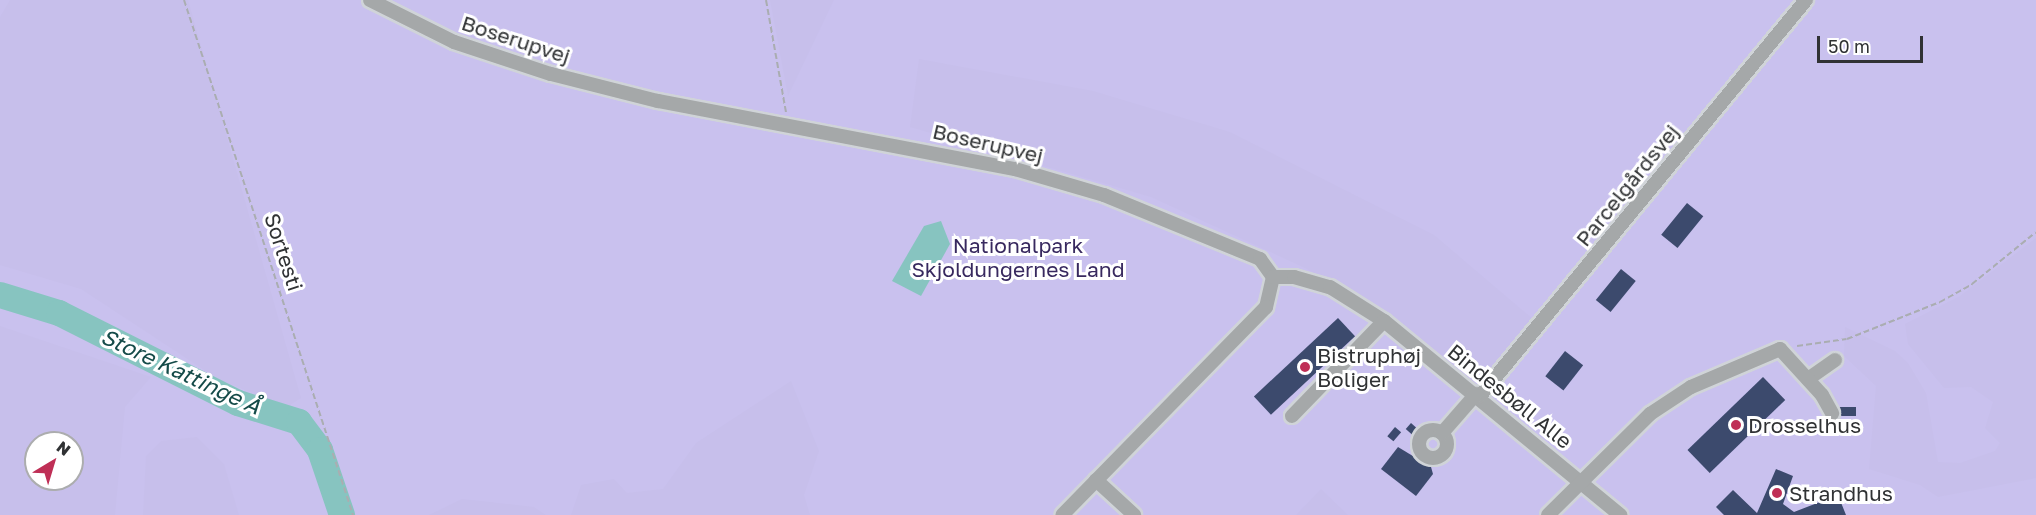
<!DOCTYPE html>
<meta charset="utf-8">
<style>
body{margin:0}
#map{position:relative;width:2036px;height:515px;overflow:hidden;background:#f3f8fc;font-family:"Golos Text",sans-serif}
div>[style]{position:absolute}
.green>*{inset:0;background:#c9c1ee}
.forest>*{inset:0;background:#c7bfeb}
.water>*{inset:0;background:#87c4c0}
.river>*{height:26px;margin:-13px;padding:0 13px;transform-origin:13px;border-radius:13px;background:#87c4c0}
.building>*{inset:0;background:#3c4a6d;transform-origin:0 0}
.path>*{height:2px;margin-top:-1px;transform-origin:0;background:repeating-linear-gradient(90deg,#aaadb1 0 6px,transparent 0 9px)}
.roads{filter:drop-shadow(2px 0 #d0d4d8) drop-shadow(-2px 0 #d0d4d8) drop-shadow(0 2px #d0d4d8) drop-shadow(0 -2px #d0d4d8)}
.minor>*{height:14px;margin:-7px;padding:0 7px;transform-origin:7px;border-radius:7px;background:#a5a8a9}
.minor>.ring{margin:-7px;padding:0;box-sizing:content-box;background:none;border:14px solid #a5a8a9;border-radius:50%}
.dots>*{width:16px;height:16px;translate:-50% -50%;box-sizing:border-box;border:3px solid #fff;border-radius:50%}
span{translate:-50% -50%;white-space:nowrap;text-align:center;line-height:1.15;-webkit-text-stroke:6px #fff;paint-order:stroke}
.street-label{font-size:21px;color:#303234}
.park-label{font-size:21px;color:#38295f}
.poi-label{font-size:21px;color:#303234}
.left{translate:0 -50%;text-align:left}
.water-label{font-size:22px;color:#154b49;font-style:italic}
.north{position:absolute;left:24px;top:431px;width:60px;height:60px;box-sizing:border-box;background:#fff;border:2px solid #acadae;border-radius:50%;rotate:38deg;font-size:16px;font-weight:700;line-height:24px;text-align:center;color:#303234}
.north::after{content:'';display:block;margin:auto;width:21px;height:27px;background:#bf2f56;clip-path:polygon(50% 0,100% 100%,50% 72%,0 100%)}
.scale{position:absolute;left:1817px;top:36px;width:106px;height:27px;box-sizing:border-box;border:3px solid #303234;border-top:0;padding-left:8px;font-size:18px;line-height:21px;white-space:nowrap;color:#303234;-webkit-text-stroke:4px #fff;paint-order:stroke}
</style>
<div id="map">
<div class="green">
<div style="clip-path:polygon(evenodd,0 0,2036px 0,2036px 515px,0 515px,0 0,36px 443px,72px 443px,72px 479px,36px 479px,36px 443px)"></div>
</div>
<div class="forest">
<div style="clip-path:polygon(10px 0,188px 0,301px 398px,287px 407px,218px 379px,81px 289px,0 265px,0 17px)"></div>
<div style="clip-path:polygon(770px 0,834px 0,788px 96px)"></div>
<div style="clip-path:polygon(919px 59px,1093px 91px,1230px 132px,1434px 235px,1534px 320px,1478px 387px,1370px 305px,1305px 268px,1151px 197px,910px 127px)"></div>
<div style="clip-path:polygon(2036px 238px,2036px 478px,1938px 497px,1920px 485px,1869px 469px,1876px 386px,1844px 356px,1845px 327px,1895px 351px,1908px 363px,1926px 393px,1938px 462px,1960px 463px,1995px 451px,2000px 443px,1985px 428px,1993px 402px,1971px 387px,1944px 388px,1908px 344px,1905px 324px,1960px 296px)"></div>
<div style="clip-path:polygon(evenodd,0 326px,151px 377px,125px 407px,115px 515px,0 515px,0 326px,36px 443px,72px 443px,72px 479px,36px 479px,36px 443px)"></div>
<div style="clip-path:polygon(791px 381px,819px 451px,804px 495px,810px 515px,571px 515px,581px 485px,614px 479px,627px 493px,663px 489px,696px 443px)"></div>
<div style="clip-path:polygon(197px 437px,224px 464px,239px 515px,143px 515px,146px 456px,161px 441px)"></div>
<div style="clip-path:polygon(1321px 489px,1348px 515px,1296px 515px)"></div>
<div style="clip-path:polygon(462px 499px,534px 507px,546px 515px,429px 515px)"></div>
</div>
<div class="water">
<div style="clip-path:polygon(941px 221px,950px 244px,921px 296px,892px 281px,924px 226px)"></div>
</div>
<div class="river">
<div style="left:0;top:295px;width:62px;rotate:17deg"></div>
<div style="left:59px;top:313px;width:200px;rotate:26.7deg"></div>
<div style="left:238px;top:403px;width:64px;rotate:17.3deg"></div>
<div style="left:299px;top:422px;width:35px;rotate:53deg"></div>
<div style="left:320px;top:450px;width:69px;rotate:71.3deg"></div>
</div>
<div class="building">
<div style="left:1687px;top:203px;width:21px;height:41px;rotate:39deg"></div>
<div style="left:1621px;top:269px;width:19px;height:40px;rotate:39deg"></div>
<div style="left:1338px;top:318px;width:25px;height:115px;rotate:47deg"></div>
<div style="left:1565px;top:351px;width:23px;height:32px;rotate:38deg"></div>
<div style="left:1763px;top:377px;width:32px;height:105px;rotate:46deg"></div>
<div style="left:1836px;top:407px;width:20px;height:9px"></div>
<div style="left:1411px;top:423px;width:9px;height:8px;rotate:41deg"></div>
<div style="left:1395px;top:427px;width:8px;height:12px;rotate:40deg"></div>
<div style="clip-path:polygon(1398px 447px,1431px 467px,1433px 474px,1416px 496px,1381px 469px)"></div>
<div style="clip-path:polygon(1776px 469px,1793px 476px,1783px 504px,1794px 512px,1838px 495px,1846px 515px,1724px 515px,1716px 507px,1733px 490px,1757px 513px)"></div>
</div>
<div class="path">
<div style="left:184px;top:0;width:542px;rotate:71.83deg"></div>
<div style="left:766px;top:0;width:114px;rotate:79.9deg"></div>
<div style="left:1797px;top:346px;width:50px;rotate:-8deg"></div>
<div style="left:1847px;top:339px;width:100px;rotate:-21.7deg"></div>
<div style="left:1940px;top:302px;width:37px;rotate:-29deg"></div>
<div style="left:1972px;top:284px;width:82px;rotate:-39.1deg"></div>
</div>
<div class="roads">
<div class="minor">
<div style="left:370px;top:0;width:94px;rotate:26.6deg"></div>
<div style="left:454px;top:42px;width:102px;rotate:18.3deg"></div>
<div style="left:551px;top:74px;width:110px;rotate:14.2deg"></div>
<div style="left:658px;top:101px;width:363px;rotate:10.8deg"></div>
<div style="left:1015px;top:169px;width:93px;rotate:16.3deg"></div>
<div style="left:1104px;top:195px;width:169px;rotate:22.3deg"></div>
<div style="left:1260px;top:259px;width:22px;rotate:54deg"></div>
<div style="left:1273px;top:277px;width:31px;rotate:103deg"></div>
<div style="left:1266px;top:307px;width:291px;rotate:134.4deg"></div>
<div style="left:1273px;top:277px;width:21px"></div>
<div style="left:1294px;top:277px;width:37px;rotate:16deg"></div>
<div style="left:1330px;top:287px;width:64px;rotate:32.2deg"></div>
<div style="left:1384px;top:321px;width:306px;rotate:39.4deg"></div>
<div style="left:1808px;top:379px;width:33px;rotate:-35deg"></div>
<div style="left:1480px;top:396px;width:513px;rotate:-50.54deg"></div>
<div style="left:1292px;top:416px;width:132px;rotate:-45.9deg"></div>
<div class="ring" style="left:1419px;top:430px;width:14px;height:14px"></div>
<div style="left:1442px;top:433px;width:52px;rotate:-48.9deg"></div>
<div style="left:1096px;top:480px;width:52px;rotate:42.6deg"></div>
<div style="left:1548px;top:515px;width:144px;rotate:-44.7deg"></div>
<div style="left:1650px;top:414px;width:49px;rotate:-33.4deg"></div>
<div style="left:1691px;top:387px;width:97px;rotate:-23.1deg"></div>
<div style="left:1780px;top:349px;width:62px;rotate:47.6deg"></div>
<div style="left:1822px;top:395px;width:21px;rotate:61deg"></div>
</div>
</div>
<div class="dots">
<div style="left:1305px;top:367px;background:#bf2f56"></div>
<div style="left:1736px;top:425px;background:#bf2f56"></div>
<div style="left:1777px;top:493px;background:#bf2f56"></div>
</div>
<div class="street-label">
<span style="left:516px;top:39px;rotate:18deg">Boserupvej</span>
<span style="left:988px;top:143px;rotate:13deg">Boserupvej</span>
<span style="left:1627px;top:185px;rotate:-51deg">Parcelgårdsvej</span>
<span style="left:284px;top:252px;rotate:72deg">Sortesti</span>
<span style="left:1510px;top:396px;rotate:39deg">Bindesbøll Alle</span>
</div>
<div class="park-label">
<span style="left:1018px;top:257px">Nationalpark<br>Skjoldungernes Land</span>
</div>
<div class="poi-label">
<span class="left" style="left:1317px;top:367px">Bistruphøj<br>Boliger</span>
<span class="left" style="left:1748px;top:425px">Drosselhus</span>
<span class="left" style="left:1789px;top:493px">Strandhus</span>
</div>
<div class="water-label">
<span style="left:181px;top:371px;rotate:25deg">Store Kattinge Å</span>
</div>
<div class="north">N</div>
<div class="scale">50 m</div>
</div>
